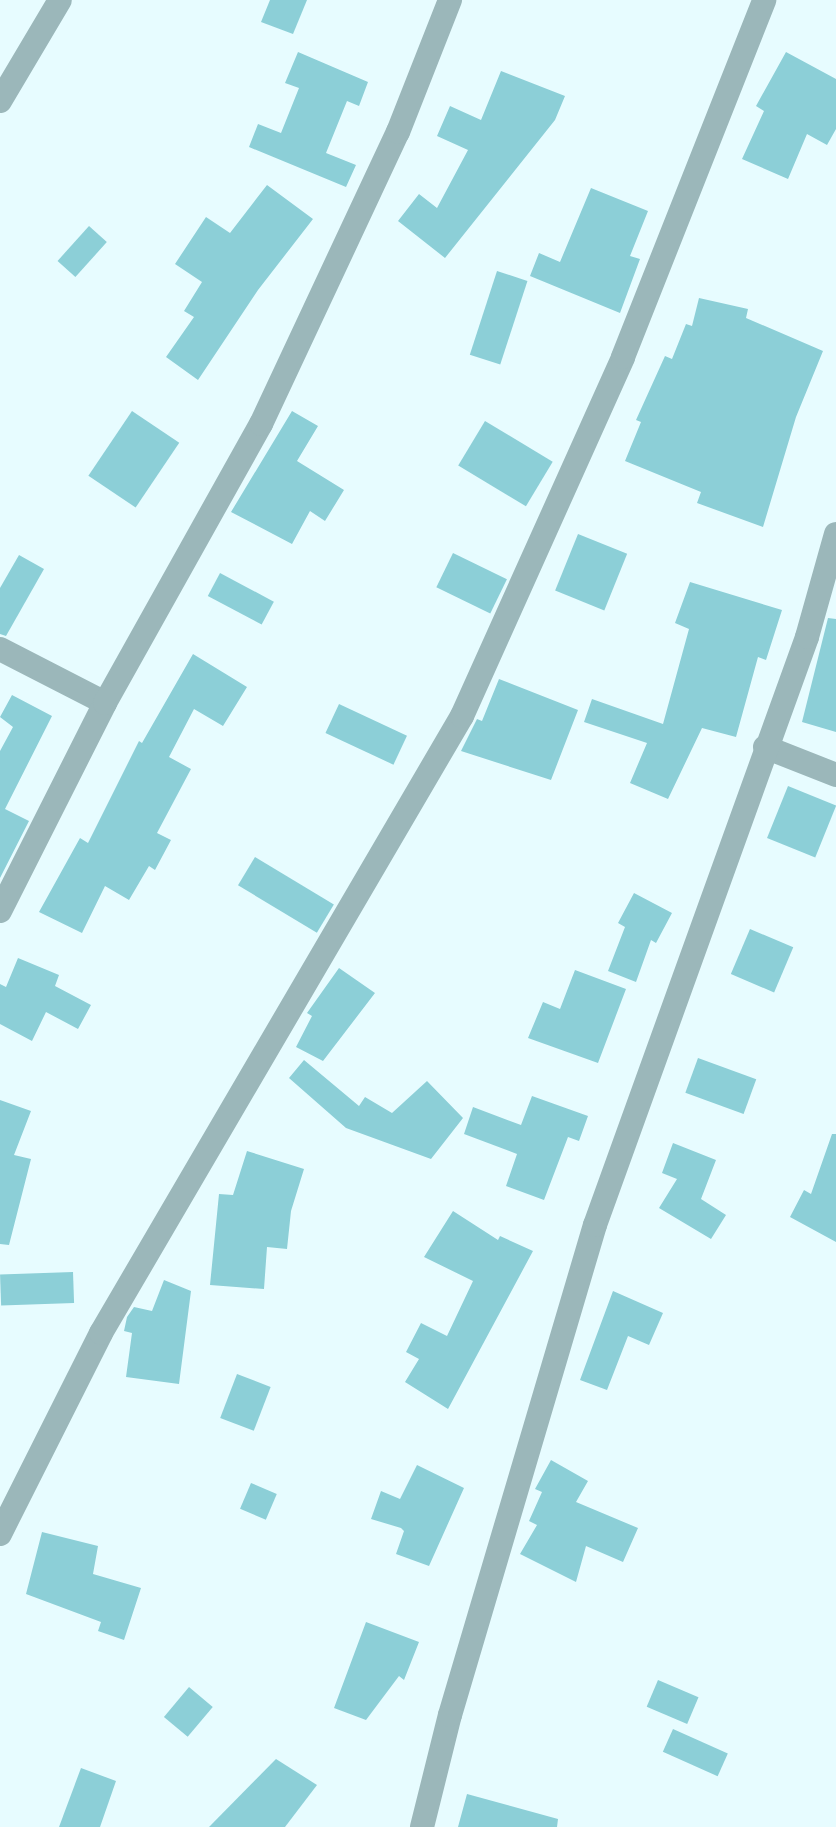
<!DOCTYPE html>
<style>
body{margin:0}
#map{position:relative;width:836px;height:1827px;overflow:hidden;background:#e7fcff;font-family:Raleway,sans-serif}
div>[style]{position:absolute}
.building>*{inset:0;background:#8ccfd7;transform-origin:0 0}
.minor>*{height:24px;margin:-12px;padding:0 12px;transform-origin:12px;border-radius:12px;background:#9bb7ba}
span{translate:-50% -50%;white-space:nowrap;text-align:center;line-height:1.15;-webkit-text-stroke:6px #fff;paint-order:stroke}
</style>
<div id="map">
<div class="building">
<div style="clip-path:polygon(270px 0,307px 0,293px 34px,261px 22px)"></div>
<div style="clip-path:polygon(298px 52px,368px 82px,359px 106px,347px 101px,326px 153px,356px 165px,346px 187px,249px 147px,258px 124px,281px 133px,299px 88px,285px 83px)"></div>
<div style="clip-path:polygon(786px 52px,836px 79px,836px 129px,827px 145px,807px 134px,788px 179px,742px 159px,764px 111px,756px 106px)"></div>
<div style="clip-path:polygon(501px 71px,565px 96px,555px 120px,445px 258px,398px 221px,419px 194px,437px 208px,468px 150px,437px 136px,450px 106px,481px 120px)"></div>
<div style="clip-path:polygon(267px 185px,313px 219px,258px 290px,198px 380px,166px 357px,194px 317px,184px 311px,202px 282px,175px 264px,206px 217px,230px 233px)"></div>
<div style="clip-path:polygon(591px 188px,648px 211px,630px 256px,640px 259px,620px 313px,530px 276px,539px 253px,560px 262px)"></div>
<div style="left:89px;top:226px;width:24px;height:47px;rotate:42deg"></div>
<div style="left:497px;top:271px;width:32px;height:88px;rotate:18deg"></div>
<div style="clip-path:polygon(699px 298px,748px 309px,746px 318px,823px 351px,796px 417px,763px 527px,697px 503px,701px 492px,625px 461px,641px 422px,636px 420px,665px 356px,672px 359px,686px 324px,692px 326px)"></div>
<div style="left:132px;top:411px;width:57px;height:78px;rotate:34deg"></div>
<div style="clip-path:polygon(292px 411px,318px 426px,297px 461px,344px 490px,325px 521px,310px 511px,292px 544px,231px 512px)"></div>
<div style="left:485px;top:421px;width:79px;height:52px;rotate:31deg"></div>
<div style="left:578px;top:534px;width:53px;height:61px;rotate:22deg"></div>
<div style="left:453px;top:553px;width:60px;height:38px;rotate:26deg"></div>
<div style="clip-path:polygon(19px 555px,44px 569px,6px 636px,0 634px,0 588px)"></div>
<div style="left:220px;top:573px;width:61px;height:26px;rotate:28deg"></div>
<div style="clip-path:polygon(690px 582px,782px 610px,766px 660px,758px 657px,736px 737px,702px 728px,668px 799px,630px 783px,647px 743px,584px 722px,592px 699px,663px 724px,689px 629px,675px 623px)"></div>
<div style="clip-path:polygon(828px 618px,836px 619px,836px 732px,802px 722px)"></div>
<div style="clip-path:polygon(193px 654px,247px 687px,223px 726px,194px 709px,169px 757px,191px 769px,157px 833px,171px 840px,155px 870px,149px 866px,129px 900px,105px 886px,82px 933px,39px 912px,80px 838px,88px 843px,139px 741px,142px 743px)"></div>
<div style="clip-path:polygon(499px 679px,578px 710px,551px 780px,461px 751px,477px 719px,482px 721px)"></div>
<div style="clip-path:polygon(12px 695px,52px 716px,5px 809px,29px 821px,0 878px,0 751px,13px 727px,0 717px)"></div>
<div style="left:339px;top:704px;width:75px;height:32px;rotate:25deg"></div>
<div style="left:788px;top:786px;width:52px;height:56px;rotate:22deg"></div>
<div style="left:255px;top:857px;width:92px;height:33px;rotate:31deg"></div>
<div style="clip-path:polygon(634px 893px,672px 913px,656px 943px,651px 940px,636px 982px,608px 971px,625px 927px,618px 923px)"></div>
<div style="left:750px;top:929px;width:47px;height:49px;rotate:23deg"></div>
<div style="clip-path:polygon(18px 958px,59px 975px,55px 986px,91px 1005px,78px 1029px,46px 1012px,32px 1041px,0 1024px,0 984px,6px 987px)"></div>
<div style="clip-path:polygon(339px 968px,375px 993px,323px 1061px,296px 1047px,312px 1016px,307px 1013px)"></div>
<div style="clip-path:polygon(575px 970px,626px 989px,598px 1063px,528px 1038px,543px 1002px,560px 1009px)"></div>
<div style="left:698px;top:1058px;width:62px;height:37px;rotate:20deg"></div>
<div style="clip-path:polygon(304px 1060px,359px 1106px,365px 1097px,392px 1113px,427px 1081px,463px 1118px,431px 1159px,346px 1128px,289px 1078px)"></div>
<div style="clip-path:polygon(532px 1096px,588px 1116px,579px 1141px,568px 1137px,544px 1200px,506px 1186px,517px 1154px,464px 1134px,473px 1107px,521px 1125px)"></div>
<div style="clip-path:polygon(0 1100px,31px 1111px,14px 1155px,31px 1159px,9px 1245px,0 1244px)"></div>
<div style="clip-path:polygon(832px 1134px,836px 1134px,836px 1242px,790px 1217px,804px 1190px,811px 1194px)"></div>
<div style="clip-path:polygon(673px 1143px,716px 1160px,701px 1199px,726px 1215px,711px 1239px,659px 1208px,677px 1179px,662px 1173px)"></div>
<div style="clip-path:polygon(247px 1151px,304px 1169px,291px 1211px,287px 1249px,267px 1247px,264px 1289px,210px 1285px,219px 1194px,233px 1195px)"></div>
<div style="clip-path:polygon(453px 1211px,498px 1240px,500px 1236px,533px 1251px,448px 1409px,405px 1382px,419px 1359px,406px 1352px,421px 1323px,447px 1336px,473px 1281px,424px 1257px)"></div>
<div style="left:73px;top:1272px;width:31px;height:73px;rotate:88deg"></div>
<div style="clip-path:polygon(164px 1280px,191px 1291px,179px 1384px,126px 1377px,132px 1333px,124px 1331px,127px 1317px,134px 1307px,152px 1311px)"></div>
<div style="clip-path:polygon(613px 1291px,663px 1313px,649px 1345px,628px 1336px,607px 1390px,580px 1380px)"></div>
<div style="left:237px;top:1374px;width:36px;height:47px;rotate:21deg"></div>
<div style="clip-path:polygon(551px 1460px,588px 1481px,576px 1502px,638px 1528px,623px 1562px,586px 1546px,576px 1582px,520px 1554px,537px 1525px,529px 1521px,542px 1492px,535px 1489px)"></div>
<div style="clip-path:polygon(417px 1465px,464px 1488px,429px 1566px,396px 1554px,404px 1531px,401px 1528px,371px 1519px,381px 1491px,400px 1499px)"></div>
<div style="left:251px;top:1483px;width:28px;height:28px;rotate:23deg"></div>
<div style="clip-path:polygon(42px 1532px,98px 1546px,93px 1574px,141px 1588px,124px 1640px,98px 1631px,101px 1622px,26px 1594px)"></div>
<div style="clip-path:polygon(366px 1622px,419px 1642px,404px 1680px,399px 1676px,366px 1720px,334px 1708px)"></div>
<div style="left:658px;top:1680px;width:44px;height:29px;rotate:23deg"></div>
<div style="left:189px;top:1687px;width:31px;height:39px;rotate:40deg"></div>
<div style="left:673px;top:1729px;width:60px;height:25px;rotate:24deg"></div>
<div style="clip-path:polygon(276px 1759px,317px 1785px,285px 1827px,209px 1827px)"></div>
<div style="clip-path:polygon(81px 1768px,116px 1781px,100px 1827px,59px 1827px)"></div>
<div style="clip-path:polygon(467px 1794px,558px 1819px,557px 1827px,458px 1827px)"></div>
</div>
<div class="minor">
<div style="left:0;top:101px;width:117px;rotate:-59.3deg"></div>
<div style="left:0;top:649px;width:118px;rotate:27.2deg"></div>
<div style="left:765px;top:747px;width:76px;rotate:21.5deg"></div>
<div style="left:0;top:911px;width:233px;rotate:-63.2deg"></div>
<div style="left:105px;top:703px;width:320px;rotate:-60.8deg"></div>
<div style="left:261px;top:424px;width:323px;rotate:-64.9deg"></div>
<div style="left:398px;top:132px;width:142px;rotate:-68.5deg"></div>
<div style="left:0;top:1534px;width:225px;rotate:-63.3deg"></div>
<div style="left:101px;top:1333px;width:715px;rotate:-59.67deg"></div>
<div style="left:462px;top:716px;width:393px;rotate:-65.8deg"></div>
<div style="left:623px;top:357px;width:384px;rotate:-68.4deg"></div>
<div style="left:422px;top:1827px;width:115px;rotate:-76deg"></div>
<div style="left:450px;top:1715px;width:511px;rotate:-73.52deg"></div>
<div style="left:595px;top:1225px;width:625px;rotate:-70.17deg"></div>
<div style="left:807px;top:637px;width:107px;rotate:-74.3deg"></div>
</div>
</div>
